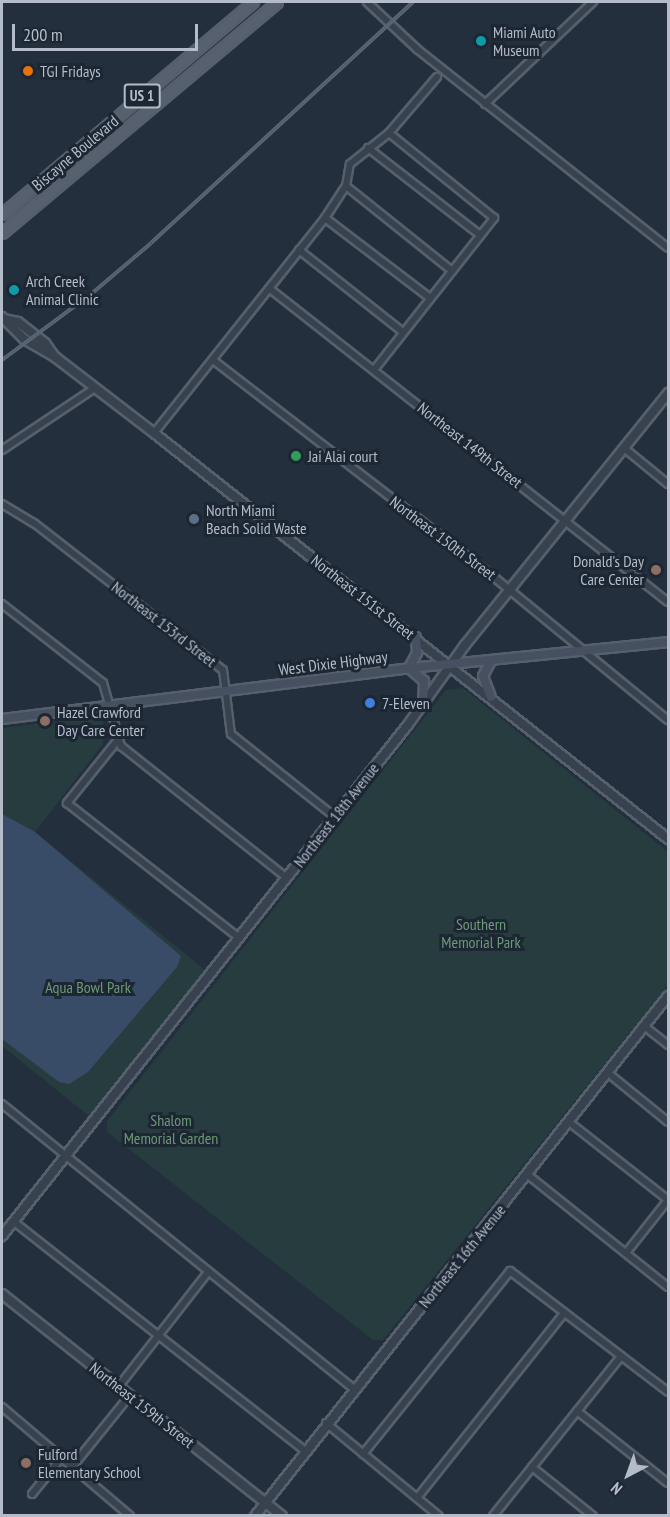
<!DOCTYPE html>
<style>
body{margin:0}
#map{position:relative;width:670px;height:1517px;overflow:hidden;background:#242f3e;font-family:"PT Sans Narrow",sans-serif}
div>[style]{position:absolute}
.green>*{inset:0;background:#263c3f}
.water>*{inset:0;background:#394c67}
.roads{filter:drop-shadow(2px 0 #565f6c) drop-shadow(-2px 0 #565f6c) drop-shadow(0 2px #565f6c) drop-shadow(0 -2px #565f6c)}
.minor>*{height:6px;margin:-3px;padding:0 3px;transform-origin:3px;border-radius:3px;background:#38414e}
.tertiary>*{height:8px;margin:-4px;padding:0 4px;transform-origin:4px;border-radius:4px;background:#38414e}
.secondary>*{height:8px;margin:-4px;padding:0 4px;transform-origin:4px;border-radius:4px;background:#465061}
.primary>*{height:9px;margin:-4.5px;padding:0 4.5px;transform-origin:4.5px;border-radius:4.5px;background:#56606e}
.rail>*{height:4px;margin-top:-2px;transform-origin:0;background:repeating-linear-gradient(90deg,#1d2633 0 4.5px,#5a6575 0 9px);box-sizing:border-box;border-block:2px solid #5a6575}
.dots>*{width:16px;height:16px;translate:-50% -50%;box-sizing:border-box;border:3px solid #1d2633;border-radius:50%}
span{translate:-50% -50%;white-space:nowrap;text-align:center;line-height:1.15;-webkit-text-stroke:6px #1d2633;paint-order:stroke}
.shield-label span{padding:2px 4px;background:#1d2633;border:2px solid;border-radius:4px;-webkit-text-stroke-width:0}
.shield-label{font-size:15px;color:#b4bcc9;font-weight:700}
.poi-label{font-size:16px;color:#b4bcc9}
.left{translate:0 -50%;text-align:left}
.right{translate:-100% -50%;text-align:right}
.street-label{font-size:16px;color:#b4bcc9}
.park-label{font-size:16px;color:#6b9a76}
.frame{position:absolute;inset:0;border:3px solid #b4bcc9;pointer-events:none}
.north{position:absolute;left:598px;top:1445px;width:60px;height:60px;-webkit-text-stroke:4px #1d2633;paint-order:stroke;rotate:221deg;font-size:16px;font-weight:700;line-height:24px;text-align:center;color:#b4bcc9}
.north::after{content:'';display:block;margin:auto;width:21px;height:27px;background:#b4bcc9;clip-path:polygon(50% 0,100% 100%,50% 72%,0 100%)}
.scale{position:absolute;left:12px;top:24px;width:186px;height:27px;box-sizing:border-box;border:3px solid #b4bcc9;border-top:0;padding-left:8px;font-size:18px;line-height:21px;white-space:nowrap;color:#b4bcc9;-webkit-text-stroke:4px #1d2633;paint-order:stroke}
</style>
<div id="map">
<div class="green">
<div style="clip-path:polygon(463px 688px,668px 852px,668px 985px,383px 1340px,373px 1340px,107px 1132px,107px 1121px,446px 690px)"></div>
<div style="clip-path:polygon(99px 716px,103px 720px,103px 744px,35px 832px,210px 974px,94px 1120px,2px 1046px,2px 728px)"></div>
</div>
<div class="water">
<div style="clip-path:polygon(2px 814px,35px 832px,181px 956px,177px 967px,88px 1072px,69px 1084px,59px 1082px,2px 1039px)"></div>
</div>
<div class="roads">
<div class="minor">
<div style="left:367px;top:2px;width:69px;rotate:43.2deg"></div>
<div style="left:417px;top:49px;width:320px;rotate:38.4deg"></div>
<div style="left:485px;top:104px;width:149px;rotate:-43.4deg"></div>
<div style="left:368px;top:148px;width:142px;rotate:37.8deg"></div>
<div style="left:346px;top:186px;width:136px;rotate:38.7deg"></div>
<div style="left:325px;top:218px;width:132px;rotate:37.3deg"></div>
<div style="left:299px;top:250px;width:132px;rotate:38.3deg"></div>
<div style="left:270px;top:289px;width:506px;rotate:38.18deg"></div>
<div style="left:213px;top:360px;width:356px;rotate:37.7deg"></div>
<div style="left:495px;top:578px;width:224px;rotate:39.4deg"></div>
<div style="left:374px;top:370px;width:194px;rotate:-51.7deg"></div>
<div style="left:494px;top:218px;width:135px;rotate:-141deg"></div>
<div style="left:154px;top:433px;width:275px;rotate:-51.5deg"></div>
<div style="left:325px;top:218px;width:38px;rotate:-57deg"></div>
<div style="left:346px;top:186px;width:22px;rotate:-80deg"></div>
<div style="left:350px;top:164px;width:50px;rotate:-38.5deg"></div>
<div style="left:389px;top:133px;width:74px;rotate:-49.4deg"></div>
<div style="left:624px;top:448px;width:57px;rotate:39.3deg"></div>
<div style="left:2px;top:450px;width:112px;rotate:-33.7deg"></div>
<div style="left:2px;top:504px;width:37px;rotate:31deg"></div>
<div style="left:34px;top:523px;width:239px;rotate:37.9deg"></div>
<div style="left:223px;top:670px;width:64px;rotate:82.9deg"></div>
<div style="left:231px;top:734px;width:133px;rotate:38.6deg"></div>
<div style="left:2px;top:604px;width:128px;rotate:38deg"></div>
<div style="left:103px;top:683px;width:66px;rotate:74.1deg"></div>
<div style="left:121px;top:746px;width:212px;rotate:38.5deg"></div>
<div style="left:117px;top:741px;width:80px;rotate:128.9deg"></div>
<div style="left:67px;top:803px;width:219px;rotate:38.1deg"></div>
<div style="left:644px;top:1026px;width:31px;rotate:38deg"></div>
<div style="left:608px;top:1073px;width:77px;rotate:39.2deg"></div>
<div style="left:2px;top:1104px;width:453px;rotate:39deg"></div>
<div style="left:569px;top:1122px;width:126px;rotate:38.2deg"></div>
<div style="left:528px;top:1175px;width:179px;rotate:38.7deg"></div>
<div style="left:13px;top:1221px;width:370px;rotate:38.2deg"></div>
<div style="left:626px;top:1253px;width:68px;rotate:-51.6deg"></div>
<div style="left:119px;top:1386px;width:145px;rotate:-52deg"></div>
<div style="left:2px;top:1407px;width:168px;rotate:40.4deg"></div>
<div style="left:577px;top:1411px;width:116px;rotate:38.4deg"></div>
<div style="left:326px;top:1423px;width:146px;rotate:39.5deg"></div>
<div style="left:363px;top:1454px;width:235px;rotate:-51.2deg"></div>
<div style="left:510px;top:1271px;width:199px;rotate:37.4deg"></div>
<div style="left:72px;top:1467px;width:92px;rotate:-51.1deg"></div>
<div style="left:532px;top:1467px;width:78px;rotate:38.8deg"></div>
<div style="left:32px;top:1494px;width:48px;rotate:-51deg"></div>
<div style="left:417px;top:1498px;width:236px;rotate:-51.5deg"></div>
<div style="left:493px;top:1516px;width:205px;rotate:-51.3deg"></div>
</div>
<div class="tertiary">
<div style="left:2px;top:317px;width:31px;rotate:45deg"></div>
<div style="left:24px;top:339px;width:36px;rotate:30deg"></div>
<div style="left:55px;top:357px;width:125px;rotate:37.5deg"></div>
<div style="left:154px;top:433px;width:655px;rotate:38.3deg"></div>
<div style="left:4px;top:319px;width:14px;rotate:12deg"></div>
<div style="left:18px;top:322px;width:34px;rotate:38deg"></div>
<div style="left:45px;top:343px;width:16px;rotate:55deg"></div>
<div style="left:2px;top:1236px;width:651px;rotate:-51.55deg"></div>
<div style="left:407px;top:726px;width:100px;rotate:-54.4deg"></div>
<div style="left:465px;top:645px;width:324px;rotate:-51.1deg"></div>
<div style="left:2px;top:1294px;width:357px;rotate:38.4deg"></div>
<div style="left:255px;top:1516px;width:664px;rotate:-51.54deg"></div>
</div>
<div class="secondary">
<div style="left:409px;top:668px;width:20px;rotate:41deg"></div>
<div style="left:424px;top:681px;width:23px;rotate:92deg"></div>
<div style="left:409px;top:668px;width:17px;rotate:-62deg"></div>
<div style="left:417px;top:653px;width:16px;rotate:-94deg"></div>
<div style="left:491px;top:697px;width:22px;rotate:-111deg"></div>
<div style="left:483px;top:676px;width:17px;rotate:-62deg"></div>
<div style="left:2px;top:719px;width:410px;rotate:-7.1deg"></div>
<div style="left:409px;top:668px;width:260px;rotate:-5.7deg"></div>
</div>
<div class="primary">
<div style="left:2px;top:214px;width:329px;rotate:-40.2deg"></div>
<div style="left:2px;top:233px;width:359px;rotate:-40deg"></div>
</div>
</div>
<div class="rail">
<div style="left:2px;top:360px;width:109px;rotate:-36.5deg"></div>
<div style="left:90px;top:295px;width:80px;rotate:-40.4deg"></div>
<div style="left:151px;top:243px;width:356px;rotate:-42.6deg"></div>
</div>
<div class="dots">
<div style="left:481px;top:41px;background:#0f9aa8"></div>
<div style="left:28px;top:71px;background:#e8710a"></div>
<div style="left:14px;top:290px;background:#0f9aa8"></div>
<div style="left:296px;top:456px;background:#2e9e5b"></div>
<div style="left:194px;top:519px;background:#5c6f8a"></div>
<div style="left:656px;top:570px;background:#8d6e63"></div>
<div style="left:370px;top:703px;background:#3f7fe0"></div>
<div style="left:45px;top:721px;background:#8d6e63"></div>
<div style="left:26px;top:1463px;background:#8d6e63"></div>
</div>
<div class="shield-label">
<span style="left:142px;top:96px">US 1</span>
</div>
<div class="poi-label">
<span class="left" style="left:493px;top:41px">Miami Auto<br>Museum</span>
<span class="left" style="left:40px;top:71px">TGI Fridays</span>
<span class="left" style="left:26px;top:290px">Arch Creek<br>Animal Clinic</span>
<span class="left" style="left:308px;top:456px">Jai Alai court</span>
<span class="left" style="left:206px;top:519px">North Miami<br>Beach Solid Waste</span>
<span class="right" style="left:644px;top:570px">Donald's Day<br>Care Center</span>
<span class="left" style="left:382px;top:703px">7-Eleven</span>
<span class="left" style="left:57px;top:721px">Hazel Crawford<br>Day Care Center</span>
<span class="left" style="left:38px;top:1463px">Fulford<br>Elementary School</span>
</div>
<div class="street-label">
<span style="left:75px;top:153px;rotate:-40deg">Biscayne Boulevard</span>
<span style="left:470px;top:445px;rotate:38deg">Northeast 149th Street</span>
<span style="left:443px;top:538px;rotate:37deg">Northeast 150th Street</span>
<span style="left:363px;top:597px;rotate:38deg">Northeast 151st Street</span>
<span style="left:164px;top:624px;rotate:38deg">Northeast 153rd Street</span>
<span style="left:333px;top:663px;rotate:-7deg">West Dixie Highway</span>
<span style="left:336px;top:815px;rotate:-52deg">Northeast 18th Avenue</span>
<span style="left:462px;top:1256px;rotate:-51deg">Northeast 16th Avenue</span>
<span style="left:142px;top:1405px;rotate:38deg">Northeast 159th Street</span>
</div>
<div class="park-label">
<span style="left:481px;top:933px">Southern<br>Memorial Park</span>
<span style="left:88px;top:987px">Aqua Bowl Park</span>
<span style="left:171px;top:1129px">Shalom<br>Memorial Garden</span>
</div>
<div class="frame"></div>
<div class="north">N</div>
<div class="scale">200 m</div>
</div>
